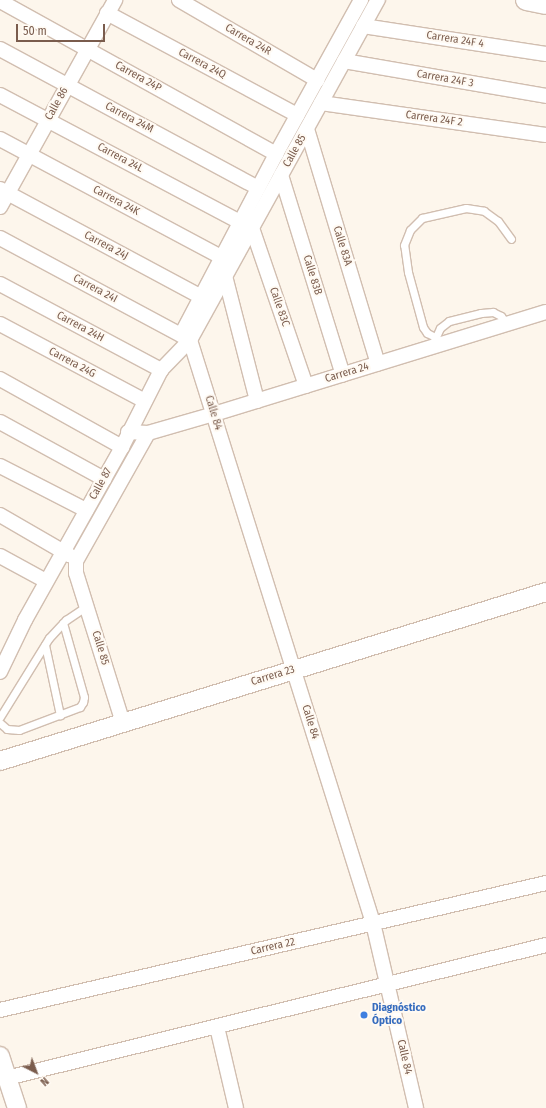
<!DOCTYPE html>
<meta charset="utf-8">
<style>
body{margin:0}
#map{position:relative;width:546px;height:1108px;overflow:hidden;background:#fdf6ec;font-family:"Fira Sans Condensed",sans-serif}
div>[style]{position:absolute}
.roads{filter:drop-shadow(1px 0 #d1beb0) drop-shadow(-1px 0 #d1beb0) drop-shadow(0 1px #d1beb0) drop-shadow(0 -1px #d1beb0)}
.service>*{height:7px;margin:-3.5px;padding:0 3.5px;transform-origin:3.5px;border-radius:3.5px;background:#fff}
.minor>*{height:14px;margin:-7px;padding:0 7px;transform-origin:7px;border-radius:7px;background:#fff}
.tertiary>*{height:18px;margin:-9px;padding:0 9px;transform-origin:9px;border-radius:9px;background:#fff}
.secondary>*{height:20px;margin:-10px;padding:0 10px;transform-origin:10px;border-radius:10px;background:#fff}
.dots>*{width:11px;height:11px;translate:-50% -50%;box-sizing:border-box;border:2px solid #fffaf3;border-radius:50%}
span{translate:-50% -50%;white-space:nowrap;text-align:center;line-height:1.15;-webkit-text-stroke:4px #fffaf3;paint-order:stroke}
.street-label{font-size:11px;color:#7a5c4d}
.shop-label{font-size:11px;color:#366cbe;font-weight:700}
.left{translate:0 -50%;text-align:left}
.north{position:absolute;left:16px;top:1052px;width:40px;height:40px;-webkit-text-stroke:3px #fffaf3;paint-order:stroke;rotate:138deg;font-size:11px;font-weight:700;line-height:16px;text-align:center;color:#7a5c4d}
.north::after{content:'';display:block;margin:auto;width:14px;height:18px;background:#7a5c4d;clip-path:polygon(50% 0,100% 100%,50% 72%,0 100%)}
.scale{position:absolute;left:16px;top:24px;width:89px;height:18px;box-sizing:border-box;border:2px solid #7a5c4d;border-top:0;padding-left:5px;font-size:12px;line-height:14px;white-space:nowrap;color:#7a5c4d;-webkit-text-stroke:3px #fffaf3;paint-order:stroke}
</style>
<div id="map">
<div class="roads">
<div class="service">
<div style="left:435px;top:337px;width:9px;rotate:-153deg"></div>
<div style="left:427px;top:333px;width:7px;rotate:-124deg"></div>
<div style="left:423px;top:327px;width:57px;rotate:-105.3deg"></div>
<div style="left:408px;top:272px;width:27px;rotate:-98deg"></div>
<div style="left:404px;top:245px;width:16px;rotate:-68deg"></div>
<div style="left:410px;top:230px;width:17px;rotate:-45deg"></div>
<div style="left:422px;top:218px;width:45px;rotate:-12.8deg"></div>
<div style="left:466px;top:208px;width:18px;rotate:9deg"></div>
<div style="left:484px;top:211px;width:17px;rotate:36deg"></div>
<div style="left:498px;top:221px;width:22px;rotate:54deg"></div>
<div style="left:434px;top:341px;width:14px;rotate:-65deg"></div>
<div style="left:440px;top:328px;width:11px;rotate:-38deg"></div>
<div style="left:449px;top:321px;width:33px;rotate:-14deg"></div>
<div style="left:481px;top:313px;width:12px;rotate:-5deg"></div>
<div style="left:493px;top:312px;width:9px;rotate:27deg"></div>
<div style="left:501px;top:316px;width:10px;rotate:53deg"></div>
<div style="left:45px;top:645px;width:72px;rotate:77.9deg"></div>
<div style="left:0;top:717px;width:93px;rotate:-58.2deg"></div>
<div style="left:49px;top:638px;width:25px;rotate:-47deg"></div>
<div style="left:66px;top:620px;width:25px;rotate:-34deg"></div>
<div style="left:0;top:723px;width:9px;rotate:41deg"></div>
<div style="left:7px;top:729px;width:12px;rotate:5deg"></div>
<div style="left:19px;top:730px;width:65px;rotate:-20.7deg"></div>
<div style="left:80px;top:707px;width:6px;rotate:-59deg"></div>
<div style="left:83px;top:702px;width:5px;rotate:-79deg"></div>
<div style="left:84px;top:697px;width:77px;rotate:-105.8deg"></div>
</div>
<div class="minor">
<div style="left:179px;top:0;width:160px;rotate:30.1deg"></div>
<div style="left:0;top:1px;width:316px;rotate:29deg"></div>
<div style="left:107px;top:13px;width:216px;rotate:28.2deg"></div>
<div style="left:363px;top:26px;width:185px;rotate:8.7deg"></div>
<div style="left:0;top:49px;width:293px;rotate:28.3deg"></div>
<div style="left:344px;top:61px;width:205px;rotate:9.8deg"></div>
<div style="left:0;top:95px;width:272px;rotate:27.9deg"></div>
<div style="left:321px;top:103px;width:227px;rotate:8.1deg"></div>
<div style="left:307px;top:129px;width:245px;rotate:73.2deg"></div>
<div style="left:0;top:139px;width:261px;rotate:28.1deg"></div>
<div style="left:281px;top:175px;width:209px;rotate:72.8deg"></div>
<div style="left:0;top:189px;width:237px;rotate:28.2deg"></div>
<div style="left:0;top:207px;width:237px;rotate:-60.9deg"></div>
<div style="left:252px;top:228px;width:167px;rotate:71.1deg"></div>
<div style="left:0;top:238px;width:216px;rotate:28.2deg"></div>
<div style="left:190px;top:340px;width:611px;rotate:72.57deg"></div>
<div style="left:373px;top:923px;width:190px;rotate:76.9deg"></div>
<div style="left:225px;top:276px;width:129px;rotate:75.6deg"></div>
<div style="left:0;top:284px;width:183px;rotate:28.1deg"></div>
<div style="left:0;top:324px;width:164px;rotate:28deg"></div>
<div style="left:181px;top:335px;width:204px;rotate:-62.3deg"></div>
<div style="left:276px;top:154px;width:176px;rotate:-61.1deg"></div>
<div style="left:0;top:379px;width:140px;rotate:29.1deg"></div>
<div style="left:0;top:422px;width:119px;rotate:28.7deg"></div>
<div style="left:128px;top:432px;width:20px;rotate:3deg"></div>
<div style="left:148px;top:433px;width:69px;rotate:-16.1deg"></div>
<div style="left:214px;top:414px;width:347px;rotate:-17.1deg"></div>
<div style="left:0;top:466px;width:97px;rotate:27.1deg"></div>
<div style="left:0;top:515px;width:80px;rotate:30.1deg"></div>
<div style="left:0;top:556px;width:52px;rotate:28.5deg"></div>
<div style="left:0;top:672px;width:58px;rotate:-64.3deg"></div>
<div style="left:25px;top:620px;width:198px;rotate:-60.7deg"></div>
<div style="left:122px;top:447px;width:86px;rotate:-63.1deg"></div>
<div style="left:161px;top:370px;width:42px;rotate:-46deg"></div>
<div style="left:190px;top:340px;width:389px;rotate:-61.1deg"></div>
<div style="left:123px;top:723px;width:157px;rotate:-107.4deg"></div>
<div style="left:76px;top:573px;width:12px;rotate:-90deg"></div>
<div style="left:76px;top:561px;width:147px;rotate:-60.6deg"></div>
<div style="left:0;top:1010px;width:561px;rotate:-13.09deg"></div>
<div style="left:217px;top:1027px;width:83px;rotate:76.8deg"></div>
<div style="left:7px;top:1078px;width:555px;rotate:-13.86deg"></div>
</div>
<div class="tertiary">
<div style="left:0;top:761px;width:572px;rotate:-17.2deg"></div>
<div style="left:0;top:1056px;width:55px;rotate:71.9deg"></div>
</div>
<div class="secondary">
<div style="left:526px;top:0;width:20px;rotate:11deg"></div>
</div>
</div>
<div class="dots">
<div style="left:364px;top:1015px;background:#3f7fe0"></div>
</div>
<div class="street-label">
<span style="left:248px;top:40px;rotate:30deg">Carrera 24R</span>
<span style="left:455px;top:40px;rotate:9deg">Carrera 24F 4</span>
<span style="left:202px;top:64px;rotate:28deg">Carrera 24Q</span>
<span style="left:138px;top:77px;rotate:29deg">Carrera 24P</span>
<span style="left:445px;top:79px;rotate:10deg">Carrera 24F 3</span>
<span style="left:57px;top:104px;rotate:-61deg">Calle 86</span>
<span style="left:129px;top:118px;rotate:28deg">Carrera 24M</span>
<span style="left:434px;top:119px;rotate:8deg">Carrera 24F 2</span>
<span style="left:295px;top:151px;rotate:-61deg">Calle 85</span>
<span style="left:120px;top:158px;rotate:28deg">Carrera 24L</span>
<span style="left:116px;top:201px;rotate:28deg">Carrera 24K</span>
<span style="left:106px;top:246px;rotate:28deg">Carrera 24J</span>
<span style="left:342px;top:246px;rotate:73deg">Calle 83A</span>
<span style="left:312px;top:275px;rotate:73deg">Calle 83B</span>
<span style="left:95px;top:289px;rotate:28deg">Carrera 24I</span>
<span style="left:279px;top:307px;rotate:71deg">Calle 83C</span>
<span style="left:80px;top:327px;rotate:28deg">Carrera 24H</span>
<span style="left:72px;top:363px;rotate:28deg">Carrera 24G</span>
<span style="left:347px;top:373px;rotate:-17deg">Carrera 24</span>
<span style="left:213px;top:413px;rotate:73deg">Calle 84</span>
<span style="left:101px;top:484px;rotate:-61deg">Calle 87</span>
<span style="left:100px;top:648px;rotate:73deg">Calle 85</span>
<span style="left:273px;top:676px;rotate:-17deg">Carrera 23</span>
<span style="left:310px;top:722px;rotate:73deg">Calle 84</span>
<span style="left:273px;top:947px;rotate:-13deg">Carrera 22</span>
<span style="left:404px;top:1057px;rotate:77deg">Calle 84</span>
</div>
<div class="shop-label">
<span class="left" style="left:372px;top:1015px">Diagnóstico<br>Óptico</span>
</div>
<div class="north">N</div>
<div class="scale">50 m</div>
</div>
